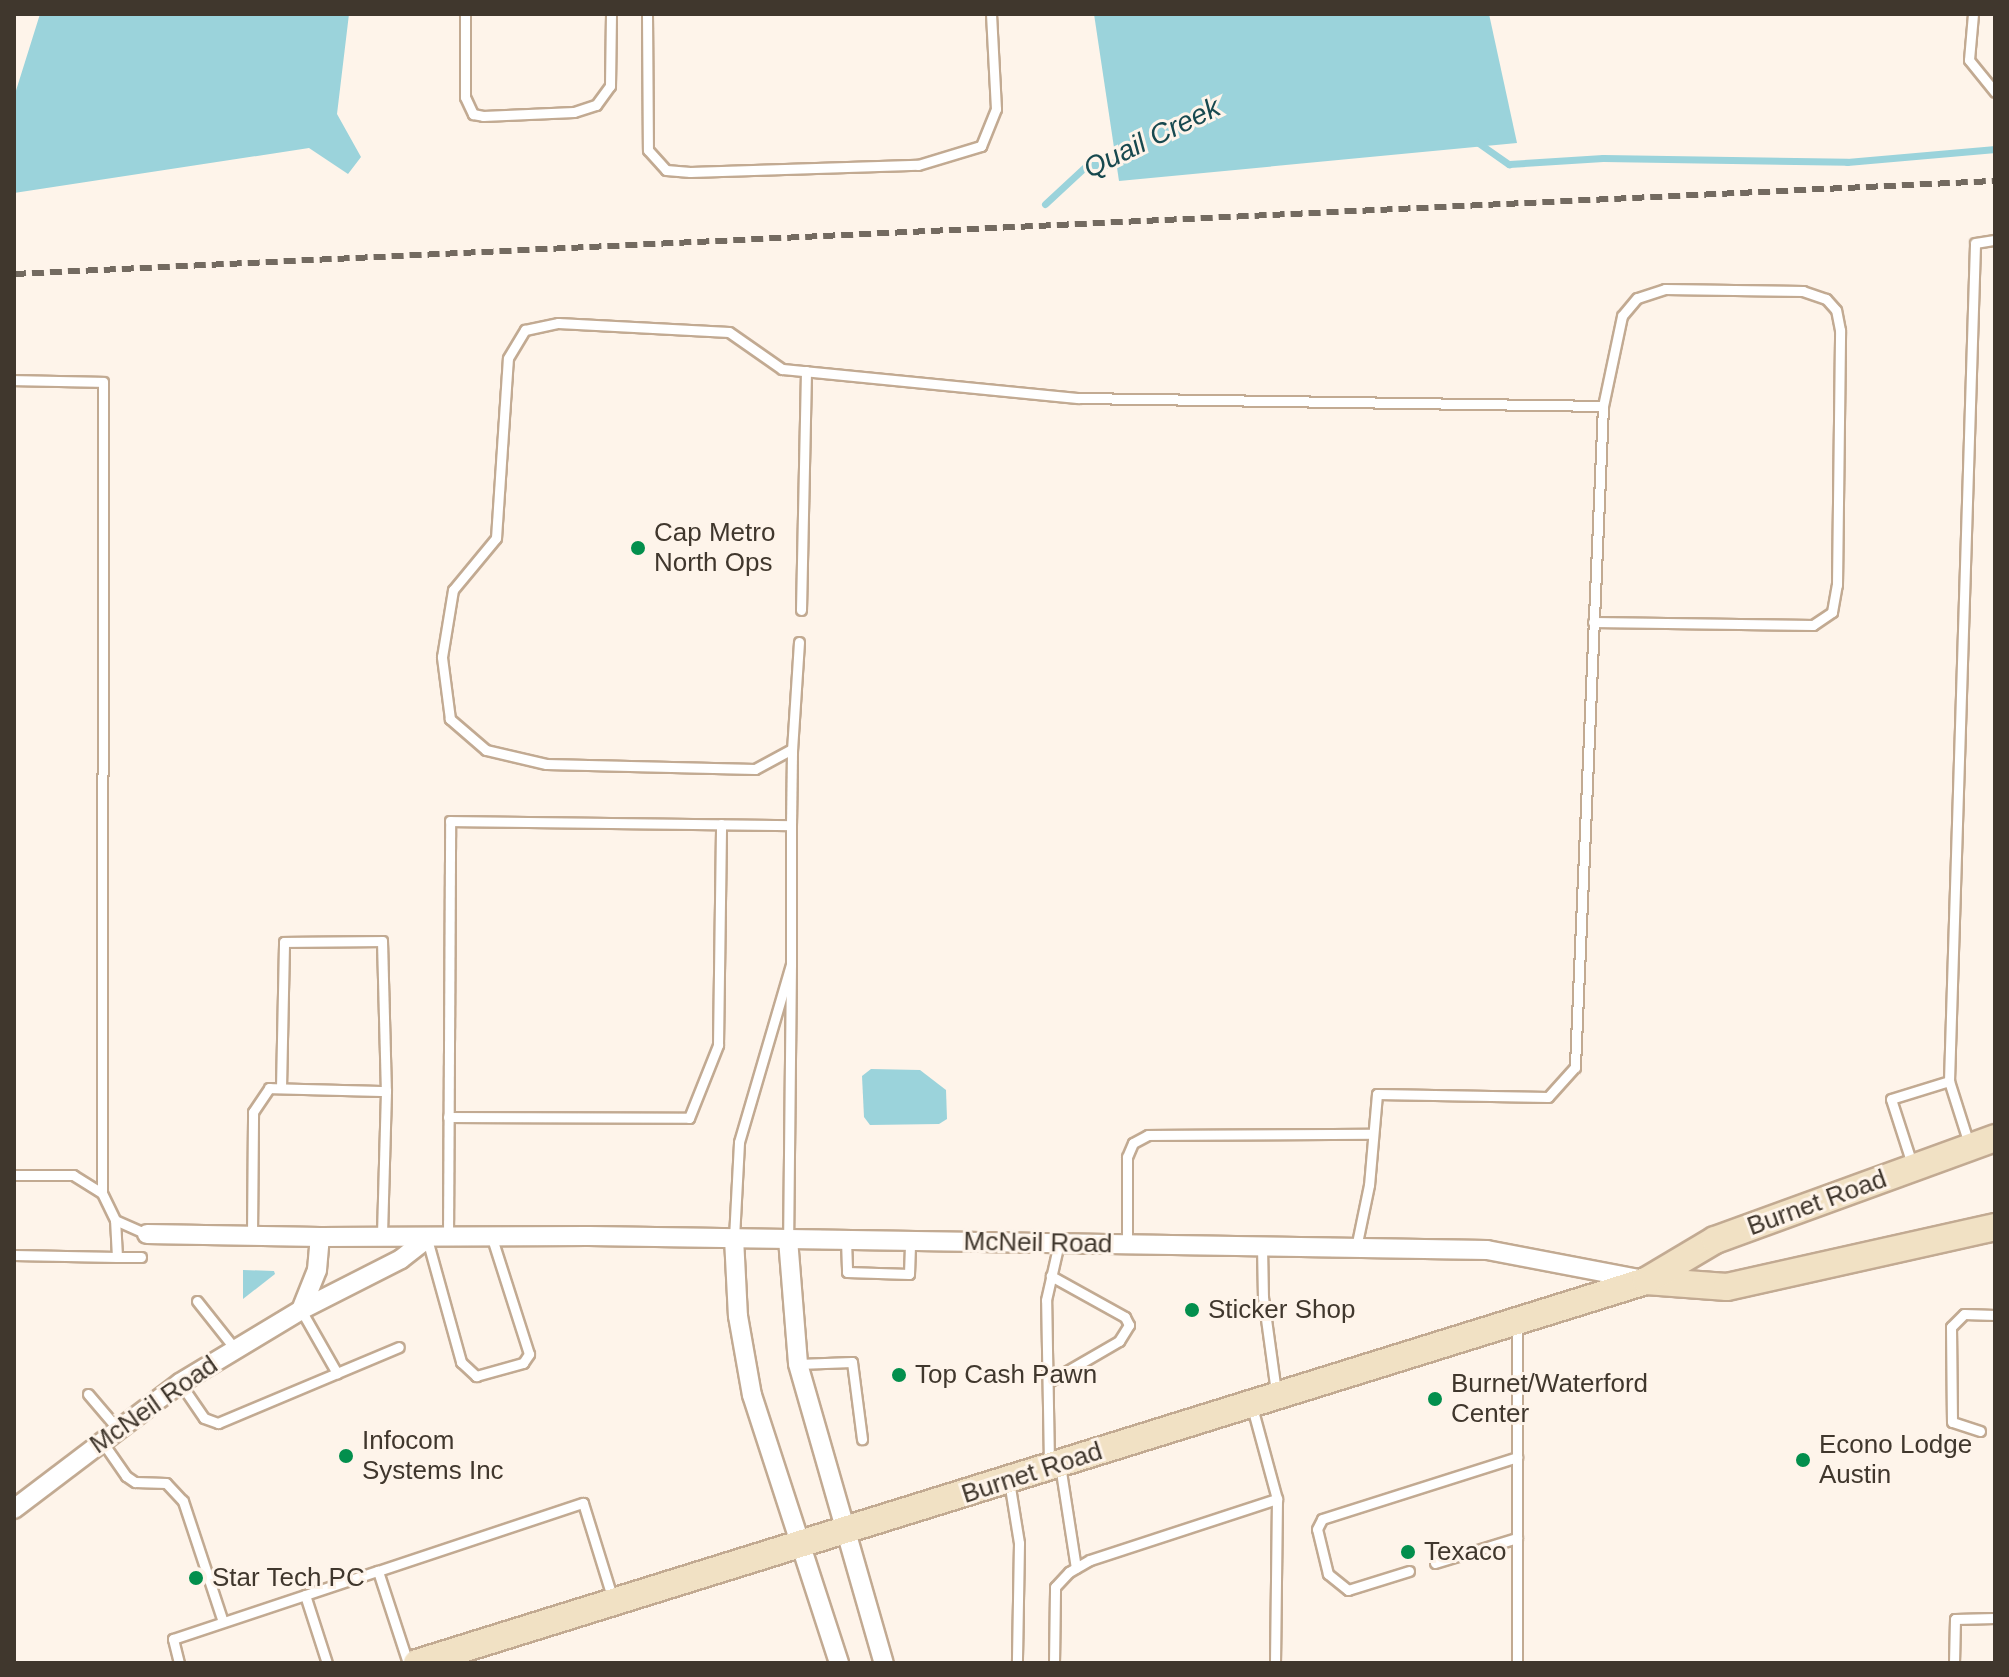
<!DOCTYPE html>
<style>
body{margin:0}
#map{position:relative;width:2009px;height:1677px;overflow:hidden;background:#fef4ea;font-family:Helvetica,sans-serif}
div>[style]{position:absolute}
.water>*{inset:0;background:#9bd3db}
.stream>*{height:7px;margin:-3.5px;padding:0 3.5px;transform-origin:3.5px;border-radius:3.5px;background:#9bd3db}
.roads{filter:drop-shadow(2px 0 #c2aa92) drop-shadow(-2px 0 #c2aa92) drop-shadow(0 2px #c2aa92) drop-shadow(0 -2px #c2aa92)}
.lane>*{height:9px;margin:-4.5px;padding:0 4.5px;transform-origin:4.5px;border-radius:4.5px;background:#fff}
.street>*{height:18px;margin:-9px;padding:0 9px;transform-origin:9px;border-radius:9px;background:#fff}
.secondary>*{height:26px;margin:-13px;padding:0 13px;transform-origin:13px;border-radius:13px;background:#f1e1c4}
.rail>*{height:6px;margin-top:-3px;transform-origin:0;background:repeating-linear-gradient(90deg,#736a60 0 12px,transparent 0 18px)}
.dots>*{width:22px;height:22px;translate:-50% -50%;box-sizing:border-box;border:4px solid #fef4ea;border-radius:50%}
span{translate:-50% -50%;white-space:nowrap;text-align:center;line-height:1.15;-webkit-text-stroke:6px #fef4ea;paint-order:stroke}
.poi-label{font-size:26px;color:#40372d}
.left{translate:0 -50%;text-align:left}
.street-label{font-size:26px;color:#40372d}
.water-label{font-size:28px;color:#17494f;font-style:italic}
.frame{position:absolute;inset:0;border:16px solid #40372d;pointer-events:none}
</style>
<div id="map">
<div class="water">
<div style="clip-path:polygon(40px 14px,349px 14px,337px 114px,361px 157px,348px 174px,309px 148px,14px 193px,14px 97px)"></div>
<div style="clip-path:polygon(1094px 14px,1489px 14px,1517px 143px,1119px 181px)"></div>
<div style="clip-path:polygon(871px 1069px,920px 1070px,946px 1090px,947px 1119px,939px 1124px,870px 1125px,864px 1117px,862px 1076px)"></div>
<div style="clip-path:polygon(243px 1270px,274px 1271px,275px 1274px,243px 1299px)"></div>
</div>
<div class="stream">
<div style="left:1477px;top:142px;width:39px;rotate:35deg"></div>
<div style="left:1509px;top:164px;width:94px;rotate:-3.7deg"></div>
<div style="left:1603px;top:158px;width:244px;rotate:0.9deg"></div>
<div style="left:1847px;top:162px;width:149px;rotate:-5deg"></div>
<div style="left:1045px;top:204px;width:57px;rotate:-42.9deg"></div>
<div style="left:1087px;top:165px;width:22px"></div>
<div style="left:1109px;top:165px;width:15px;rotate:-32deg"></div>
</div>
<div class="roads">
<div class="lane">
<div style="left:465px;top:14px;width:83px;rotate:90deg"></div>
<div style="left:465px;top:97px;width:19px;rotate:65deg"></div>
<div style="left:473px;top:114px;width:10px;rotate:11deg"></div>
<div style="left:483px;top:116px;width:91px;rotate:-2.5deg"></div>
<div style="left:574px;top:112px;width:23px;rotate:-18deg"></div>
<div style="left:596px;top:105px;width:24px;rotate:-54deg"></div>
<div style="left:610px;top:86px;width:72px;rotate:-89.2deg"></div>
<div style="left:647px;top:14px;width:136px;rotate:89.6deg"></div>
<div style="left:648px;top:150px;width:27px;rotate:48deg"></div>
<div style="left:666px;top:170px;width:24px;rotate:5deg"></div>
<div style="left:690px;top:172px;width:228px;rotate:-1.8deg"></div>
<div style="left:918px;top:165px;width:66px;rotate:-16.8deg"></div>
<div style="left:981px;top:146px;width:40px;rotate:-68deg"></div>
<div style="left:996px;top:109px;width:95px;rotate:-93deg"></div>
<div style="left:1973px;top:14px;width:46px;rotate:95deg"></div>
<div style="left:1969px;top:60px;width:41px;rotate:50.9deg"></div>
<div style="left:14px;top:380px;width:89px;rotate:1.3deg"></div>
<div style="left:103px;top:382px;width:811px;rotate:90.07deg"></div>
<div style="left:801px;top:610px;width:239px;rotate:-88.8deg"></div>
<div style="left:1593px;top:622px;width:220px;rotate:0.8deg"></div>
<div style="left:1813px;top:625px;width:23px;rotate:-34deg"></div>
<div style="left:1832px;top:612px;width:27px;rotate:-80deg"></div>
<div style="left:1837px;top:585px;width:255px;rotate:-89.3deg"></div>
<div style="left:1840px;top:330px;width:20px;rotate:-101deg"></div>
<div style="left:1836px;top:310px;width:15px;rotate:-132deg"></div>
<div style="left:1826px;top:299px;width:24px;rotate:-161deg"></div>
<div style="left:1803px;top:291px;width:138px;rotate:-179.2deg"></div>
<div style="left:1665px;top:289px;width:29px;rotate:162deg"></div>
<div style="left:1637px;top:298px;width:23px;rotate:130deg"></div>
<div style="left:1622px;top:316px;width:92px;rotate:101.9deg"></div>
<div style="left:799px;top:642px;width:107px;rotate:93.7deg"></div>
<div style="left:792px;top:749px;width:42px;rotate:151.6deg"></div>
<div style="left:755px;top:769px;width:209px;rotate:-178.6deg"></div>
<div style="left:546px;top:764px;width:62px;rotate:-166.9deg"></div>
<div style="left:486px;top:750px;width:48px;rotate:-139.3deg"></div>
<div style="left:450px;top:719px;width:63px;rotate:-97.4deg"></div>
<div style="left:442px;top:657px;width:68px;rotate:-80.7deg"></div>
<div style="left:453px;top:590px;width:67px;rotate:-50.4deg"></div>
<div style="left:496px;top:538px;width:180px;rotate:-86.2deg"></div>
<div style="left:508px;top:358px;width:33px;rotate:-59deg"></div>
<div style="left:525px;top:330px;width:34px;rotate:-12deg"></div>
<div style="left:558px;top:323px;width:171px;rotate:3deg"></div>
<div style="left:729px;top:332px;width:65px;rotate:34.9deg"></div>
<div style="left:782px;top:369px;width:297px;rotate:5.6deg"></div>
<div style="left:1078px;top:398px;width:525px;rotate:0.87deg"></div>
<div style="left:1603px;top:406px;width:662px;rotate:92.43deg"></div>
<div style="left:1575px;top:1067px;width:40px;rotate:132deg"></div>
<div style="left:1548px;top:1097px;width:171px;rotate:-179deg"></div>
<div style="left:1377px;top:1094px;width:91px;rotate:95deg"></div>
<div style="left:1369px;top:1185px;width:64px;rotate:101.7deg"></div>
<div style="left:791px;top:825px;width:76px;rotate:-89.2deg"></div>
<div style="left:281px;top:1088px;width:146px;rotate:-88.8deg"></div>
<div style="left:284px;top:942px;width:98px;rotate:-0.6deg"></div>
<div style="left:382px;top:941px;width:150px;rotate:88.5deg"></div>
<div style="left:448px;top:1117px;width:241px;rotate:0.2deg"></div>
<div style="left:689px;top:1118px;width:79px;rotate:-68.3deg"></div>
<div style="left:718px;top:1045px;width:221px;rotate:-89.2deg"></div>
<div style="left:1969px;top:1144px;width:66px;rotate:-107.6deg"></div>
<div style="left:1949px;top:1081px;width:838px;rotate:-88.22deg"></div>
<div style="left:1975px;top:243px;width:20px;rotate:-9deg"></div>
<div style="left:1912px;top:1164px;width:68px;rotate:-107.9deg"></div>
<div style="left:1891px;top:1099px;width:61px;rotate:-17.2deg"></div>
<div style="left:14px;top:1175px;width:59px"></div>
<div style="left:73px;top:1175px;width:34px;rotate:32deg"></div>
<div style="left:102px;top:1193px;width:30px;rotate:64deg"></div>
<div style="left:115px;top:1220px;width:35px;rotate:24deg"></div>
<div style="left:252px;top:1235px;width:123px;rotate:-89.5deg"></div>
<div style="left:253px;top:1112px;width:29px;rotate:-56deg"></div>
<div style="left:269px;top:1088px;width:117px;rotate:1.5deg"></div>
<div style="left:386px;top:1091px;width:147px;rotate:91.6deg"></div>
<div style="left:448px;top:1238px;width:417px;rotate:-89.7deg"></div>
<div style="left:450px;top:821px;width:341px;rotate:0.7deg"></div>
<div style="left:791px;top:825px;width:139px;rotate:90deg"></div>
<div style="left:734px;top:1238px;width:96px;rotate:-87deg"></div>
<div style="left:739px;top:1142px;width:185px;rotate:-73.7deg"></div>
<div style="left:791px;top:964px;width:275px;rotate:90.6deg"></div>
<div style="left:427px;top:1239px;width:128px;rotate:74.5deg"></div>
<div style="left:461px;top:1362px;width:21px;rotate:43deg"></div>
<div style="left:476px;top:1376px;width:49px;rotate:-15.5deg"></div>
<div style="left:523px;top:1363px;width:11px;rotate:-56deg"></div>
<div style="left:529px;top:1354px;width:122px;rotate:-107.7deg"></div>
<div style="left:846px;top:1240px;width:32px;rotate:88deg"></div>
<div style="left:847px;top:1272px;width:62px;rotate:1.8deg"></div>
<div style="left:909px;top:1274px;width:33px;rotate:-88deg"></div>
<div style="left:1127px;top:1244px;width:87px;rotate:-90deg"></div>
<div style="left:1127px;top:1157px;width:15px;rotate:-67deg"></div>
<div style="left:1133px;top:1143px;width:17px;rotate:-28deg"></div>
<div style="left:1148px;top:1135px;width:225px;rotate:-0.3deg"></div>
<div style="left:1262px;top:1246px;width:51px;rotate:88.9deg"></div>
<div style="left:1263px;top:1297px;width:96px;rotate:82.2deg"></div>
<div style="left:14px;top:1255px;width:103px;rotate:1.1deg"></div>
<div style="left:117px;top:1257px;width:37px;rotate:-93deg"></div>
<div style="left:117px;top:1257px;width:24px"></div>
<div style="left:197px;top:1301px;width:61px;rotate:51.6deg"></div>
<div style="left:301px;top:1310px;width:73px;rotate:60.3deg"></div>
<div style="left:798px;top:1364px;width:54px;rotate:-2.1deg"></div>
<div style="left:852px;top:1362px;width:78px;rotate:82.6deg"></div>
<div style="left:1050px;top:1381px;width:80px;rotate:-30.1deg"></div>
<div style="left:1119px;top:1341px;width:19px;rotate:-58deg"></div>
<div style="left:1129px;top:1325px;width:9px;rotate:-117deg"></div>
<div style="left:1125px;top:1317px;width:85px;rotate:-151deg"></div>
<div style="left:180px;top:1383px;width:42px;rotate:55.6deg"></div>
<div style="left:204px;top:1418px;width:15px;rotate:20deg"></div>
<div style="left:218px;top:1423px;width:196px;rotate:-22.8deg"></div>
<div style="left:88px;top:1394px;width:45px;rotate:49.5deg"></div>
<div style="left:1252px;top:1407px;width:95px;rotate:74.8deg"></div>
<div style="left:1277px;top:1499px;width:164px;rotate:90.7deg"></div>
<div style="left:1980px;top:1431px;width:29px;rotate:-162deg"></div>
<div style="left:1952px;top:1422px;width:95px;rotate:-90.6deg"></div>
<div style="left:1951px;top:1327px;width:18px;rotate:-45deg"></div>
<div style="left:1964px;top:1314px;width:31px;rotate:2deg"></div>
<div style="left:101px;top:1440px;width:44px;rotate:55.2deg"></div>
<div style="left:126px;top:1476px;width:11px;rotate:34deg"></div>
<div style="left:135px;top:1482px;width:31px;rotate:2deg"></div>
<div style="left:166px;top:1483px;width:25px;rotate:47deg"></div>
<div style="left:183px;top:1501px;width:127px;rotate:71.7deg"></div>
<div style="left:1049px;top:1464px;width:164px;rotate:-91deg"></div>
<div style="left:1046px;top:1300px;width:58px;rotate:-77.2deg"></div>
<div style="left:1060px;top:1465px;width:104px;rotate:81.2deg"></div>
<div style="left:1009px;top:1481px;width:63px;rotate:80.8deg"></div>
<div style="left:1019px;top:1543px;width:120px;rotate:91deg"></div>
<div style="left:1435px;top:1563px;width:86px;rotate:-17deg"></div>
<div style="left:1409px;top:1571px;width:64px;rotate:162.7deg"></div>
<div style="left:1348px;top:1590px;width:26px;rotate:-141deg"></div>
<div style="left:1328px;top:1574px;width:46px;rotate:-103.7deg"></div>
<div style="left:1317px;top:1529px;width:11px;rotate:-63deg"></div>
<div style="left:1322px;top:1519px;width:205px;rotate:-17.6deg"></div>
<div style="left:305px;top:1595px;width:71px;rotate:72.1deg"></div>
<div style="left:179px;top:1663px;width:25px;rotate:-104deg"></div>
<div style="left:173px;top:1639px;width:216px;rotate:-18.4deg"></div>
<div style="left:408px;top:1663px;width:97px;rotate:-108.1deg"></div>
<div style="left:378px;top:1571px;width:216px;rotate:-18.4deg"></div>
<div style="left:583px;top:1503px;width:102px;rotate:72.8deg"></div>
<div style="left:1054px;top:1663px;width:76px;rotate:-89.2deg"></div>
<div style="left:1055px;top:1587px;width:21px;rotate:-47deg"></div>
<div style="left:1069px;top:1572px;width:24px;rotate:-30deg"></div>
<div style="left:1090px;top:1560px;width:197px;rotate:-18.1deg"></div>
<div style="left:1517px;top:1663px;width:341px;rotate:-90deg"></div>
<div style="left:1954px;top:1663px;width:44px;rotate:-88.7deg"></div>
<div style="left:1955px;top:1619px;width:40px;rotate:-1.4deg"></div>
</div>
<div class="street">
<div style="left:147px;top:1234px;width:173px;rotate:1deg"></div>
<div style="left:734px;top:1238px;width:78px;rotate:87.1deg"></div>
<div style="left:738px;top:1316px;width:80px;rotate:80deg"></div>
<div style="left:752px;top:1395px;width:282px;rotate:72deg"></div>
<div style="left:788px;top:1239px;width:125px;rotate:85.4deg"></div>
<div style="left:798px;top:1364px;width:311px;rotate:74deg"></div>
<div style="left:301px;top:1310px;width:112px;rotate:-27deg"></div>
<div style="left:401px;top:1259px;width:33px;rotate:-38deg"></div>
<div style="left:14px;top:1509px;width:208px;rotate:-37.2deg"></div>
<div style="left:180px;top:1383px;width:141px;rotate:-31.1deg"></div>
<div style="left:301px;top:1310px;width:43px;rotate:-68.2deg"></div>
<div style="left:317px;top:1270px;width:33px;rotate:-85deg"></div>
<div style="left:320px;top:1237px;width:269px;rotate:-0.2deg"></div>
<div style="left:589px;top:1236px;width:898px;rotate:0.89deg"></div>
<div style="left:1487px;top:1250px;width:160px;rotate:10.8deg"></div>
</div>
<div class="secondary">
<div style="left:1646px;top:1281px;width:81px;rotate:4.2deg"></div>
<div style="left:1727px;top:1287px;width:275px;rotate:-12.6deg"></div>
<div style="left:417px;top:1663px;width:1287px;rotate:-17.27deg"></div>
<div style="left:1646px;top:1281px;width:80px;rotate:-30.7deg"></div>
<div style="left:1715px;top:1240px;width:298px;rotate:-20deg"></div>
</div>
</div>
<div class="rail">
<div style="left:14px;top:274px;width:1983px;rotate:-2.69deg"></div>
</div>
<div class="dots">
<div style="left:638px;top:548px;background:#038f4d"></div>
<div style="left:1192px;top:1310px;background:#038f4d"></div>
<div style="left:899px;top:1375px;background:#038f4d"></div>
<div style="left:1435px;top:1399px;background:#038f4d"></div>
<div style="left:346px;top:1456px;background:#038f4d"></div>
<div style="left:1803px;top:1460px;background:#038f4d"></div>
<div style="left:1408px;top:1552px;background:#038f4d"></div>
<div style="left:196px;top:1578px;background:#038f4d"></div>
</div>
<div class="poi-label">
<span class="left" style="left:654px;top:548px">Cap Metro<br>North Ops</span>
<span class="left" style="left:1208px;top:1310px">Sticker Shop</span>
<span class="left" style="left:915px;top:1375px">Top Cash Pawn</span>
<span class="left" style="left:1451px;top:1399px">Burnet/Waterford<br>Center</span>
<span class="left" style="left:362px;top:1456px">Infocom<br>Systems Inc</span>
<span class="left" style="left:1819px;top:1460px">Econo Lodge<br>Austin</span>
<span class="left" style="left:1424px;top:1552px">Texaco</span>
<span class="left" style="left:212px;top:1578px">Star Tech PC</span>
</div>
<div class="street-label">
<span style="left:1817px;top:1203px;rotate:-20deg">Burnet Road</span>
<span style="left:1038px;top:1243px;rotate:1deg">McNeil Road</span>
<span style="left:154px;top:1405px;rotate:-35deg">McNeil Road</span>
<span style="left:1032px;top:1473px;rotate:-18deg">Burnet Road</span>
</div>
<div class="water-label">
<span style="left:1152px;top:138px;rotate:-26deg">Quail Creek</span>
</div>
<div class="frame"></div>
</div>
